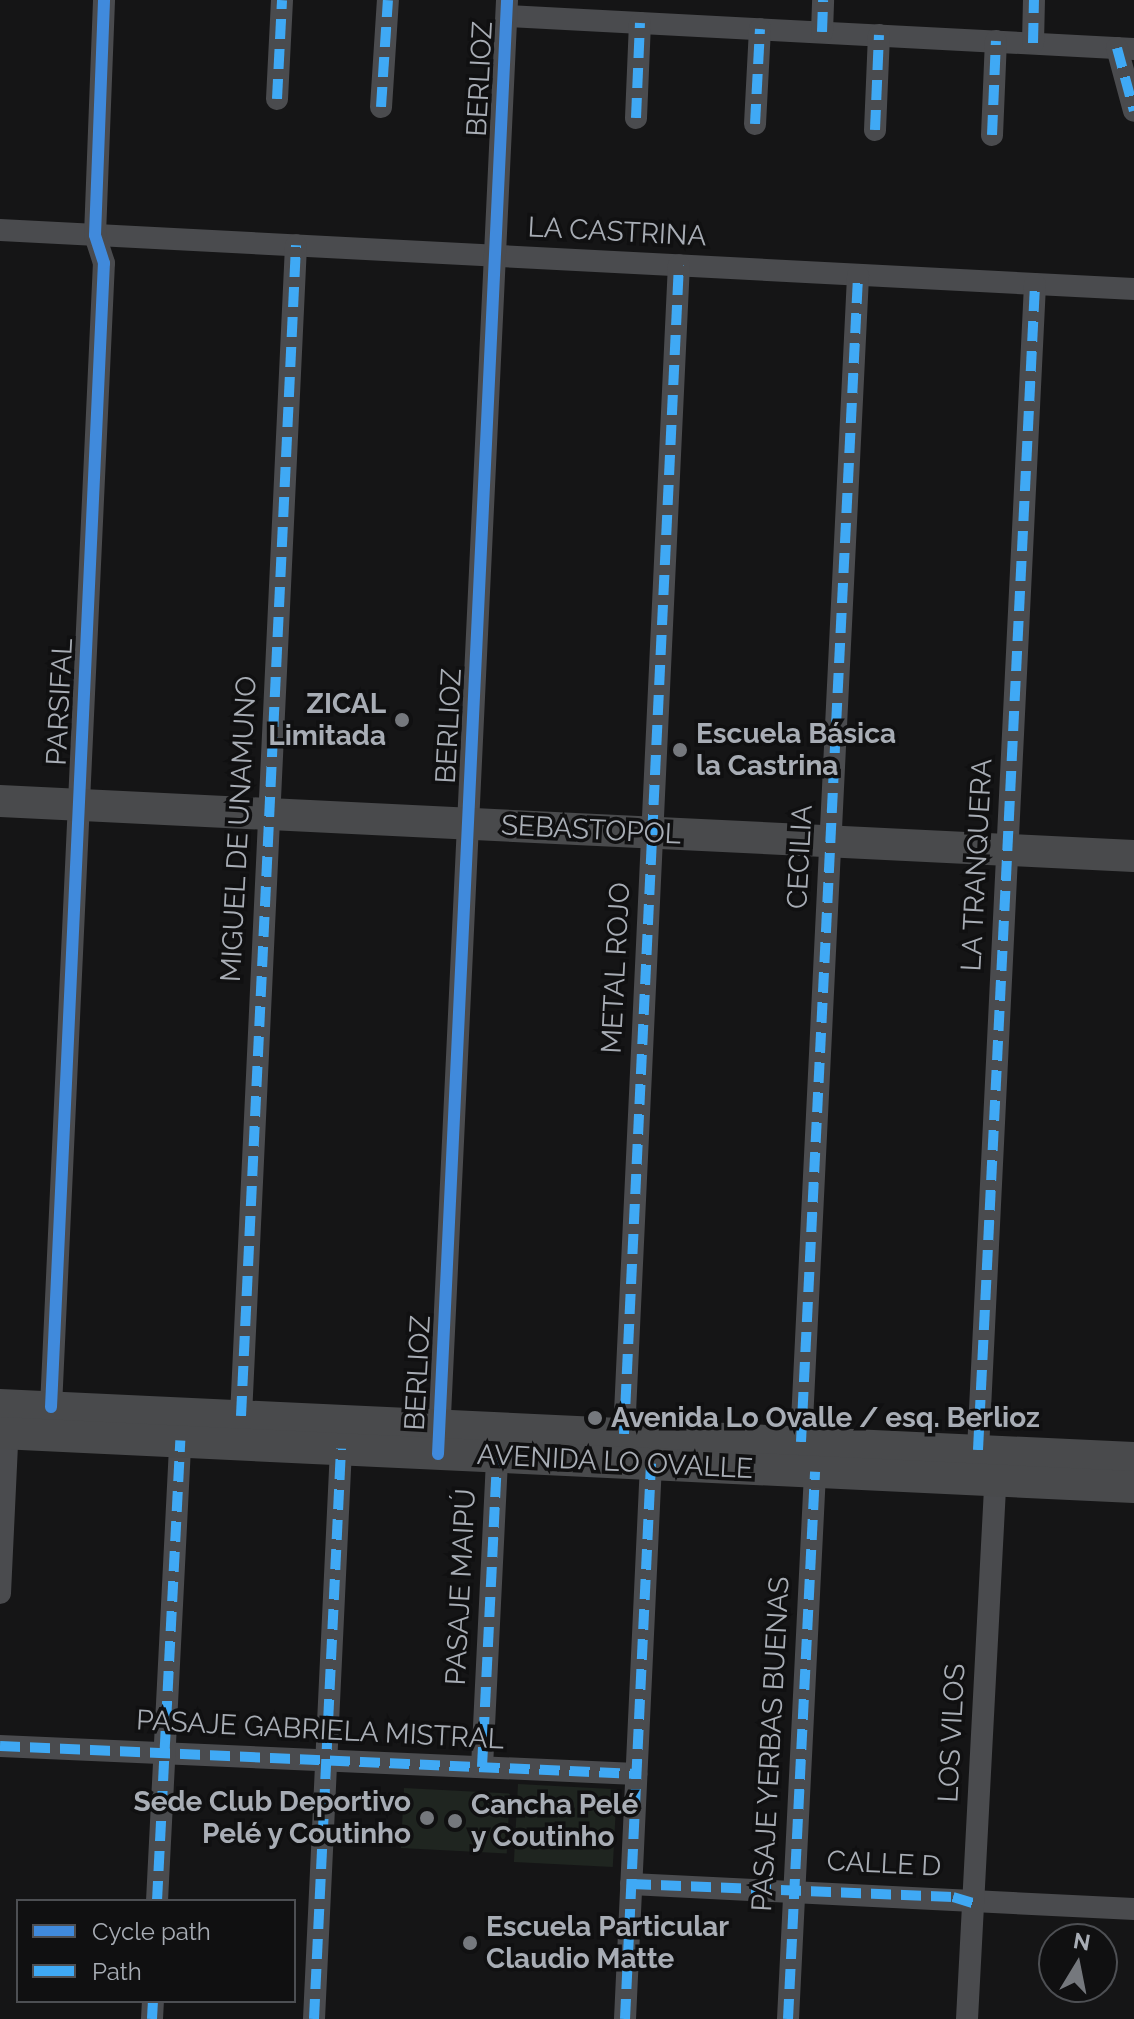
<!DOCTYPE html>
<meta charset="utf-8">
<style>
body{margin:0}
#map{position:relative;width:1134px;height:2019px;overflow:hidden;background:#151516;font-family:Raleway,sans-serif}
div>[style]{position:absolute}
.green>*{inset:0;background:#1f2520;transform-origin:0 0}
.street>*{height:22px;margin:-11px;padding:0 11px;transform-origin:11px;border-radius:11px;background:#4a4b4e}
.secondary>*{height:32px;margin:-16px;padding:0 16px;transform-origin:16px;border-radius:16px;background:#494a4c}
.quiet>*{height:10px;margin-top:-5px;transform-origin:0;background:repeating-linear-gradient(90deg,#3fa9f5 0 20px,transparent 0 30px)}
.cycleway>*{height:12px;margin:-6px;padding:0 6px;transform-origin:6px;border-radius:6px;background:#408adc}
.dots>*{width:22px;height:22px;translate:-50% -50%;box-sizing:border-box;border:4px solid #101011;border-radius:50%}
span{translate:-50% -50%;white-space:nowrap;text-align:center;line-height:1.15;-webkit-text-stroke:7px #101011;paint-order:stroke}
.street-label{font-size:28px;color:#a8adb5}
.poi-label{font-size:28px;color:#a8adb5;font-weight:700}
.right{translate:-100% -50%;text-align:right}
.left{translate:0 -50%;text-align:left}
.legend{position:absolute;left:16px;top:1899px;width:280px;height:104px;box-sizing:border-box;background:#101011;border:2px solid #4d4f53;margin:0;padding:10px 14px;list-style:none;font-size:24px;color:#a8adb5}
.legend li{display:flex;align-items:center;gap:16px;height:40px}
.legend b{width:40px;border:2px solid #4d4f53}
.north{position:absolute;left:1038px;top:1923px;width:80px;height:80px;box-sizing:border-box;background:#101011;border:2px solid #4d4f53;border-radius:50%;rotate:10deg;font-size:22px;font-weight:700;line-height:32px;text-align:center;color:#a8adb5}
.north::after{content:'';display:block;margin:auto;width:28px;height:36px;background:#75787d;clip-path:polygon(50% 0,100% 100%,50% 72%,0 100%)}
</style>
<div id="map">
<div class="green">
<div style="left:518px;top:1784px;width:99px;height:78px;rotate:3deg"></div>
<div style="left:404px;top:1788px;width:106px;height:60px;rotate:3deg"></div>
</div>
<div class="street">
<div style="left:507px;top:16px;width:628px;rotate:3.01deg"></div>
<div style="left:822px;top:32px;width:32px;rotate:-88deg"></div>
<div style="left:1033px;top:43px;width:43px;rotate:-88.7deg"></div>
<div style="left:1117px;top:48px;width:65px;rotate:74.9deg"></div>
<div style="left:277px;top:99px;width:99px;rotate:-87.1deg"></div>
<div style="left:381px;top:107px;width:107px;rotate:-86.3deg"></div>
<div style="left:636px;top:118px;width:95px;rotate:-87.6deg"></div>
<div style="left:755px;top:124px;width:95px;rotate:-87deg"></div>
<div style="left:875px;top:130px;width:95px;rotate:-87.6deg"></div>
<div style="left:992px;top:135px;width:94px;rotate:-87.6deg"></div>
<div style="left:0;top:230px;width:1136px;rotate:2.98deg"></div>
<div style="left:51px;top:1407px;width:1145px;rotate:-87.35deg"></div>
<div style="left:104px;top:263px;width:29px;rotate:-108deg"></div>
<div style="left:95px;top:235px;width:235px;rotate:-87.8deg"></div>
<div style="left:241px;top:1416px;width:1172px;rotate:-87.31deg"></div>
<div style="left:624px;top:1434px;width:1170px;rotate:-87.31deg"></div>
<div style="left:439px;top:1437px;width:1439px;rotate:-87.29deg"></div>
<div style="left:801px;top:1442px;width:1168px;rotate:-87.2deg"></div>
<div style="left:978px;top:1450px;width:1167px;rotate:-87.2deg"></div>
<div style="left:0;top:1593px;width:171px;rotate:-87.3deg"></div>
<div style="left:0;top:1746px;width:637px;rotate:2.52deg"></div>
<div style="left:482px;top:1767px;width:310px;rotate:-87.2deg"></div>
<div style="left:631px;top:1884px;width:504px;rotate:2.85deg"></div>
<div style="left:157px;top:1901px;width:461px;rotate:-87.1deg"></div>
<div style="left:152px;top:2019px;width:18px;rotate:-87deg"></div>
<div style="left:314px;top:2019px;width:571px;rotate:-87.29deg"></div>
<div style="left:625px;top:2019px;width:556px;rotate:-87.32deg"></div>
<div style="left:788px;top:2019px;width:548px;rotate:-87.17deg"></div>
<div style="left:967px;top:2019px;width:551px;rotate:-86.98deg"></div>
</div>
<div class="secondary">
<div style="left:0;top:801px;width:1135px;rotate:2.78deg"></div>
<div style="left:0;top:1405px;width:1135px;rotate:2.68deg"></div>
<div style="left:0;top:1433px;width:1135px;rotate:2.73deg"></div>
</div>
<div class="quiet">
<div style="left:822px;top:32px;width:32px;rotate:-88deg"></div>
<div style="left:1033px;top:43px;width:43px;rotate:-88.7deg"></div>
<div style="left:1117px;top:48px;width:65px;rotate:74.9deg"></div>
<div style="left:277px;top:99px;width:99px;rotate:-87.1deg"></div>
<div style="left:381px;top:107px;width:107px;rotate:-86.3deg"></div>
<div style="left:636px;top:118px;width:95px;rotate:-87.6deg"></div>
<div style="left:755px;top:124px;width:95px;rotate:-87deg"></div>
<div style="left:875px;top:130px;width:95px;rotate:-87.6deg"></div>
<div style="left:992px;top:135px;width:94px;rotate:-87.6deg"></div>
<div style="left:241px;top:1416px;width:1172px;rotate:-87.31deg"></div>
<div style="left:624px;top:1434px;width:1170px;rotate:-87.31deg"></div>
<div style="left:801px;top:1442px;width:1168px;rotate:-87.2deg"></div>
<div style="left:978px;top:1450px;width:1167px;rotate:-87.2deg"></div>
<div style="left:0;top:1746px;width:637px;rotate:2.52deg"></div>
<div style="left:482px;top:1767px;width:310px;rotate:-87.2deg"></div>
<div style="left:631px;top:1884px;width:322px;rotate:2.3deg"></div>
<div style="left:953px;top:1897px;width:21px;rotate:17deg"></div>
<div style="left:157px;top:1901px;width:461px;rotate:-87.1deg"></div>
<div style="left:152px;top:2019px;width:18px;rotate:-87deg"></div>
<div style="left:314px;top:2019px;width:571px;rotate:-87.29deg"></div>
<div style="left:625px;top:2019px;width:556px;rotate:-87.32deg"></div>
<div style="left:788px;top:2019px;width:548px;rotate:-87.17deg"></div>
</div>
<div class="cycleway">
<div style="left:51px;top:1407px;width:1145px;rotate:-87.35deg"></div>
<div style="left:104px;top:263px;width:29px;rotate:-108deg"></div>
<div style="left:95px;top:235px;width:235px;rotate:-87.8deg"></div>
<div style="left:438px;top:1454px;width:1456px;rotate:-87.28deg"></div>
</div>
<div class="dots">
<div style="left:402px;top:720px;background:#75787d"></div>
<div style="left:680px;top:750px;background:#75787d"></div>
<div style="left:595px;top:1418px;background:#75787d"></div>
<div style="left:427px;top:1818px;background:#75787d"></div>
<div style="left:455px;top:1821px;background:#75787d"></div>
<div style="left:470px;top:1943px;background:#75787d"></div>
</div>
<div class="street-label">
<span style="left:480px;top:79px;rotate:-87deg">BERLIOZ</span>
<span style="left:617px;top:232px;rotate:3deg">LA CASTRINA</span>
<span style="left:60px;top:702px;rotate:-87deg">PARSIFAL</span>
<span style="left:449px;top:726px;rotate:-87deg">BERLIOZ</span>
<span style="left:239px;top:829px;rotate:-87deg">MIGUEL DE UNAMUNO</span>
<span style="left:591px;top:830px;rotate:3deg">SEBASTOPOL</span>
<span style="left:800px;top:857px;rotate:-87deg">CECILIA</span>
<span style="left:977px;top:865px;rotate:-87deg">LA TRANQUERA</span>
<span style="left:616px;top:968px;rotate:-87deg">METAL ROJO</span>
<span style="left:418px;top:1373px;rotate:-87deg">BERLIOZ</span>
<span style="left:615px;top:1462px;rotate:3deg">AVENIDA LO OVALLE</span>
<span style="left:461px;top:1587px;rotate:-87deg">PASAJE MAIPÚ</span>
<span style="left:320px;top:1730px;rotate:3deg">PASAJE GABRIELA MISTRAL</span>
<span style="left:952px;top:1733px;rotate:-87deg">LOS VILOS</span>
<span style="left:771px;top:1744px;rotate:-87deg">PASAJE YERBAS BUENAS</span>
<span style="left:884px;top:1864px;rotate:3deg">CALLE D</span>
</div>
<div class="poi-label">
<span class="right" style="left:386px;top:720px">ZICAL<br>Limitada</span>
<span class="left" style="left:696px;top:750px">Escuela Básica<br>la Castrina</span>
<span class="left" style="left:611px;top:1418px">Avenida Lo Ovalle / esq. Berlioz</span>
<span class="right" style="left:411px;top:1818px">Sede Club Deportivo<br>Pelé y Coutinho</span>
<span class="left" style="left:471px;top:1821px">Cancha Pelé<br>y Coutinho</span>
<span class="left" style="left:486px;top:1943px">Escuela Particular<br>Claudio Matte</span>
</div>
<ul class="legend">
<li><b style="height:10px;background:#408adc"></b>Cycle path</li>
<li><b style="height:10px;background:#3fa9f5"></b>Path</li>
</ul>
<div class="north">N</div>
</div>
